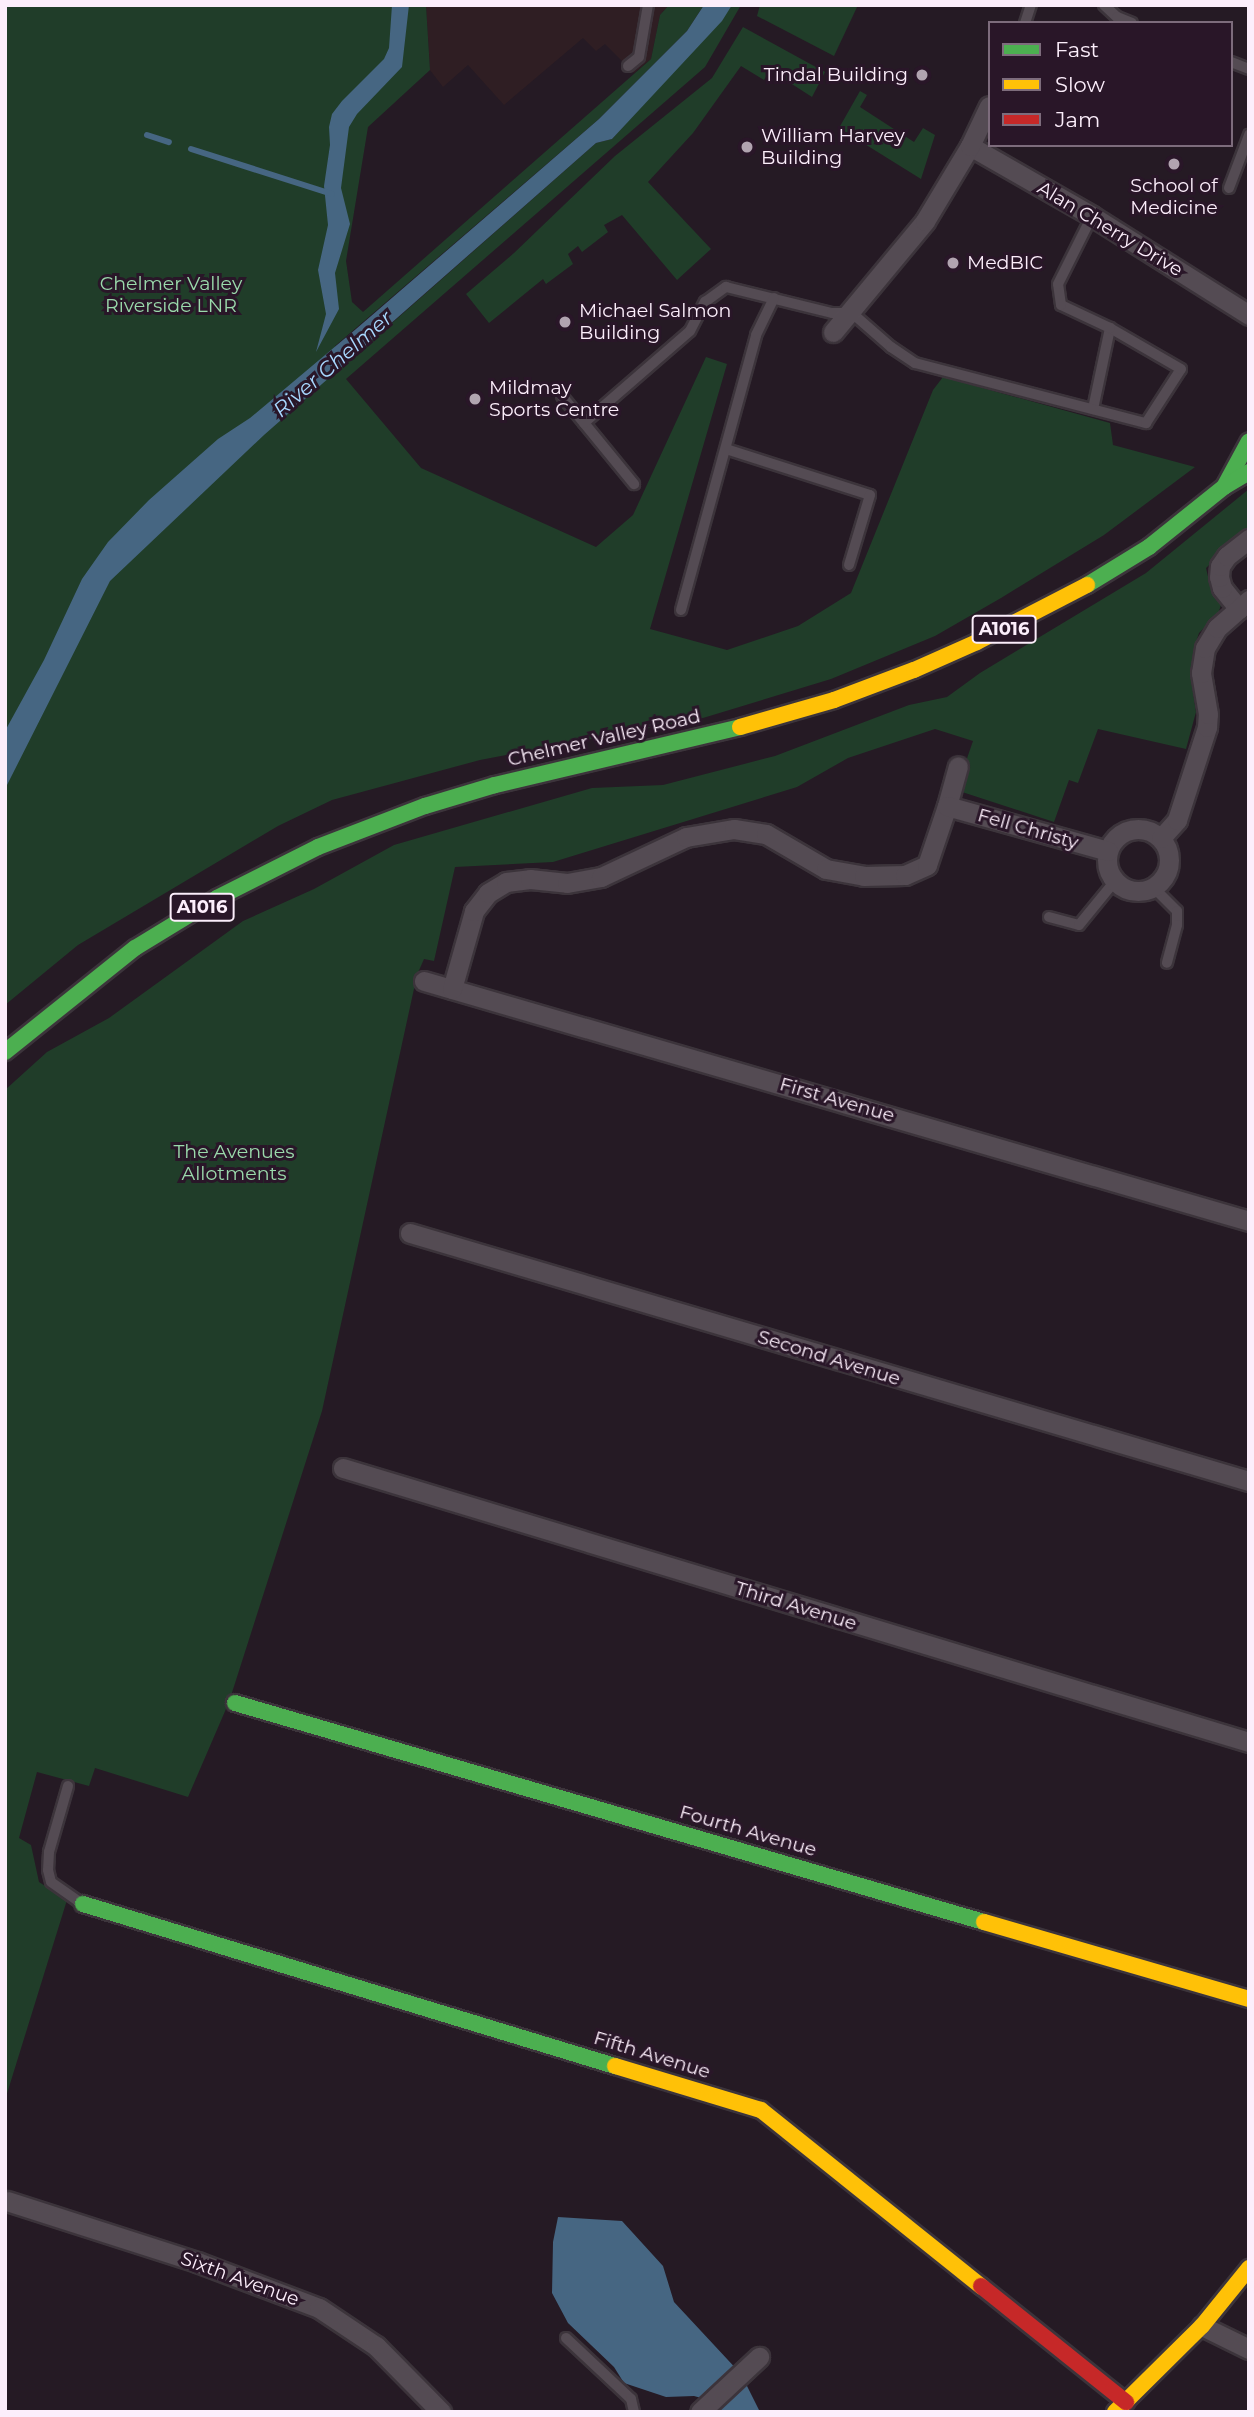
<!DOCTYPE html>
<style>
body{margin:0}
#map{position:relative;width:1254px;height:2417px;overflow:hidden;background:#251a24;font-family:Montserrat,sans-serif}
div>[style]{position:absolute}
.industrial>*{inset:0;background:#2f1e23}
.green>*{inset:0;background:#203d29}
.water>*{inset:0;background:#466682}
.stream>*{height:6px;margin:-3px;padding:0 3px;transform-origin:3px;border-radius:3px;background:#466682}
.roads{filter:drop-shadow(2px 0 #3c343b) drop-shadow(-2px 0 #3c343b) drop-shadow(0 2px #3c343b) drop-shadow(0 -2px #3c343b)}
.lane>*{height:10px;margin:-5px;padding:0 5px;transform-origin:5px;border-radius:5px;background:#544b53}
.street>*{height:19px;margin:-9.5px;padding:0 9.5px;transform-origin:9.5px;border-radius:9.5px;background:#544b53}
.street>.ring{margin:-9.5px;padding:0;box-sizing:content-box;background:none;border:19px solid #544b53;border-radius:50%}
.fast>*{height:16px;margin:-8px;padding:0 8px;transform-origin:8px;border-radius:8px;background:#4caf50}
.slow>*{height:16px;margin:-8px;padding:0 8px;transform-origin:8px;border-radius:8px;background:#ffc107}
.jam>*{height:16px;margin:-8px;padding:0 8px;transform-origin:8px;border-radius:8px;background:#c62828}
.dots>*{width:19px;height:19px;translate:-50% -50%;box-sizing:border-box;border:4px solid #291628;border-radius:50%}
span{translate:-50% -50%;white-space:nowrap;text-align:center;line-height:1.15;-webkit-text-stroke:6px #291628;paint-order:stroke}
.shield-label span{padding:2px 5px;background:#291628;border:2px solid;border-radius:5px;-webkit-text-stroke-width:0}
.shield-label{font-size:18px;color:#fceefb;font-weight:700}
.poi-label{font-size:19px;color:#fceefb}
.right{translate:-100% -50%;text-align:right}
.left{translate:0 -50%;text-align:left}
.street-label{font-size:19px;color:#fceefb}
.park-label{font-size:19px;color:#9adaab}
.water-label{font-size:21px;color:#a8d8ff;font-style:italic}
.frame{position:absolute;inset:0;border:7px solid #fceefb;pointer-events:none}
.legend{position:absolute;left:988px;top:21px;width:245px;height:126px;box-sizing:border-box;background:#291628;border:2px solid #7d6c7c;margin:0;padding:9px 12px;list-style:none;font-size:21px;color:#fceefb}
.legend li{display:flex;align-items:center;gap:14px;height:35px}
.legend b{width:35px;border:2px solid #7d6c7c}
</style>
<div id="map">
<div class="industrial">
<div style="clip-path:polygon(426px 5px,669px 5px,660px 15px,651px 59px,634px 73px,605px 44px,596px 51px,583px 38px,504px 105px,468px 65px,443px 87px,430px 70px)"></div>
</div>
<div class="green">
<div style="clip-path:polygon(5px 5px,426px 5px,430px 70px,368px 127px,346px 261px,352px 302px,363px 312px,651px 59px,660px 15px,669px 5px,704px 5px,687px 31px,599px 119px,335px 346px,332px 376px,596px 143px,612px 139px,732px 5px,741px 5px,705px 67px,346px 379px,421px 468px,596px 547px,633px 515px,706px 357px,727px 364px,650px 629px,727px 650px,798px 626px,851px 593px,933px 390px,943px 377px,1110px 423px,1113px 445px,1195px 467px,1104px 535px,1001px 598px,935px 636px,831px 679px,703px 718px,480px 760px,332px 800px,278px 826px,78px 945px,5px 1005px)"></div>
<div style="clip-path:polygon(760px 5px,858px 5px,834px 56px,757px 16px)"></div>
<div style="clip-path:polygon(743px 27px,825px 72px,812px 97px,770px 70px,764px 80px,741px 66px,693px 133px,648px 182px,711px 249px,677px 280px,622px 215px,604px 225px,608px 232px,582px 252px,578px 246px,568px 254px,573px 264px,546px 284px,543px 279px,489px 323px,466px 294px,514px 253px,615px 156px,712px 78px)"></div>
<div style="clip-path:polygon(860px 91px,867px 95px,860px 107px,914px 142px,923px 128px,935px 135px,921px 179px,839px 128px)"></div>
<div style="clip-path:polygon(1249px 489px,1249px 528px,1206px 568px,1210px 585px,1221px 605px,1218px 614px,1199px 633px,1194px 648px,1190px 673px,1196px 712px,1186px 749px,1098px 729px,1078px 783px,1069px 780px,1054px 822px,956px 790px,973px 741px,935px 729px,848px 758px,797px 787px,553px 862px,455px 867px,434px 961px,424px 959px,417px 975px,322px 1411px,229px 1702px,188px 1797px,95px 1768px,89px 1786px,37px 1772px,19px 1838px,31px 1845px,39px 1882px,67px 1900px,5px 2100px,5px 1090px,47px 1052px,109px 1018px,243px 921px,314px 889px,394px 845px,592px 788px,663px 785px,775px 756px,909px 705px,947px 697px,980px 673px,1146px 573px)"></div>
</div>
<div class="water">
<div style="clip-path:polygon(392px 5px,409px 5px,402px 67px,357px 114px,349px 127px,341px 188px,350px 224px,335px 273px,339px 309px,316px 352px,326px 314px,318px 270px,328px 225px,324px 186px,330px 145px,329px 127px,332px 114px,342px 101px,384px 59px,389px 48px)"></div>
<div style="clip-path:polygon(704px 5px,732px 5px,722px 21px,612px 139px,596px 143px,264px 435px,110px 581px,5px 789px,5px 731px,44px 660px,82px 579px,108px 542px,149px 500px,218px 439px,250px 418px,356px 329px,599px 119px,687px 31px)"></div>
<div style="clip-path:polygon(558px 2217px,622px 2221px,663px 2266px,674px 2302px,741px 2374px,760px 2412px,723px 2412px,712px 2401px,694px 2396px,666px 2397px,624px 2383px,614px 2367px,568px 2323px,552px 2293px,553px 2242px)"></div>
</div>
<div class="stream">
<div style="left:147px;top:135px;width:23px;rotate:18deg"></div>
<div style="left:191px;top:149px;width:148px;rotate:17.7deg"></div>
</div>
<div class="roads">
<div class="lane">
<div style="left:1104px;top:5px;width:18px;rotate:43deg"></div>
<div style="left:1117px;top:17px;width:16px;rotate:22deg"></div>
<div style="left:1025px;top:23px;width:19px;rotate:-72deg"></div>
<div style="left:1231px;top:62px;width:19px;rotate:21deg"></div>
<div style="left:628px;top:66px;width:14px;rotate:-39deg"></div>
<div style="left:639px;top:57px;width:53px;rotate:-80.2deg"></div>
<div style="left:1229px;top:188px;width:57px;rotate:-69.3deg"></div>
<div style="left:562px;top:396px;width:114px;rotate:50.7deg"></div>
<div style="left:1093px;top:409px;width:83px;rotate:-78.1deg"></div>
<div style="left:584px;top:423px;width:140px;rotate:-41deg"></div>
<div style="left:690px;top:331px;width:33px;rotate:-63deg"></div>
<div style="left:705px;top:302px;width:26px;rotate:-36deg"></div>
<div style="left:726px;top:287px;width:109px;rotate:13.8deg"></div>
<div style="left:832px;top:313px;width:20px"></div>
<div style="left:852px;top:313px;width:52px;rotate:41.1deg"></div>
<div style="left:891px;top:347px;width:29px;rotate:34deg"></div>
<div style="left:915px;top:363px;width:239px;rotate:14.6deg"></div>
<div style="left:1146px;top:423px;width:64px;rotate:-57.1deg"></div>
<div style="left:1181px;top:369px;width:82px;rotate:-150deg"></div>
<div style="left:1110px;top:328px;width:54px;rotate:-154.9deg"></div>
<div style="left:1061px;top:305px;width:21px;rotate:-98deg"></div>
<div style="left:1058px;top:284px;width:76px;rotate:-63.4deg"></div>
<div style="left:726px;top:449px;width:151px;rotate:17.7deg"></div>
<div style="left:870px;top:495px;width:73px;rotate:106.7deg"></div>
<div style="left:681px;top:610px;width:285px;rotate:-74.7deg"></div>
<div style="left:756px;top:335px;width:41px;rotate:-64.1deg"></div>
<div style="left:1153px;top:887px;width:34px;rotate:45deg"></div>
<div style="left:1177px;top:911px;width:14px;rotate:90deg"></div>
<div style="left:1177px;top:925px;width:39px;rotate:105deg"></div>
<div style="left:1049px;top:917px;width:31px;rotate:15deg"></div>
<div style="left:1079px;top:925px;width:57px;rotate:-50.7deg"></div>
<div style="left:68px;top:1786px;width:69px;rotate:106.1deg"></div>
<div style="left:49px;top:1852px;width:18px;rotate:93deg"></div>
<div style="left:48px;top:1870px;width:12px;rotate:76deg"></div>
<div style="left:51px;top:1882px;width:39px;rotate:35deg"></div>
<div style="left:566px;top:2338px;width:89px;rotate:43.2deg"></div>
<div style="left:631px;top:2399px;width:13px;rotate:77deg"></div>
</div>
<div class="street">
<div style="left:970px;top:146px;width:141px;rotate:29.8deg"></div>
<div style="left:1092px;top:216px;width:186px;rotate:32.2deg"></div>
<div style="left:833px;top:332px;width:144px;rotate:-50.3deg"></div>
<div style="left:925px;top:221px;width:87px;rotate:-59deg"></div>
<div style="left:970px;top:146px;width:44px;rotate:-64.6deg"></div>
<div style="left:1239px;top:609px;width:27px;rotate:-129deg"></div>
<div style="left:1222px;top:588px;width:11px;rotate:-105deg"></div>
<div style="left:1219px;top:577px;width:11px;rotate:-85deg"></div>
<div style="left:1220px;top:566px;width:12px;rotate:-55deg"></div>
<div style="left:1227px;top:556px;width:28px;rotate:-38deg"></div>
<div style="left:947px;top:806px;width:41px;rotate:-74.6deg"></div>
<div class="ring" style="left:1107px;top:829px;width:43px;height:43px"></div>
<div style="left:1161px;top:838px;width:24px;rotate:-48deg"></div>
<div style="left:1177px;top:820px;width:98px;rotate:-72.1deg"></div>
<div style="left:1207px;top:727px;width:13px;rotate:-86deg"></div>
<div style="left:1208px;top:714px;width:42px;rotate:-99.7deg"></div>
<div style="left:1201px;top:673px;width:25px;rotate:-81deg"></div>
<div style="left:1205px;top:648px;width:23px;rotate:-59deg"></div>
<div style="left:1217px;top:628px;width:43px;rotate:-41.2deg"></div>
<div style="left:424px;top:981px;width:859px;rotate:16.22deg"></div>
<div style="left:452px;top:989px;width:81px;rotate:-74.2deg"></div>
<div style="left:474px;top:911px;width:23px;rotate:-52deg"></div>
<div style="left:488px;top:893px;width:21px;rotate:-31deg"></div>
<div style="left:506px;top:882px;width:24px;rotate:-7deg"></div>
<div style="left:530px;top:879px;width:37px;rotate:6deg"></div>
<div style="left:567px;top:883px;width:35px;rotate:-10deg"></div>
<div style="left:601px;top:877px;width:94px;rotate:-25.2deg"></div>
<div style="left:686px;top:837px;width:49px;rotate:-9.5deg"></div>
<div style="left:734px;top:829px;width:32px;rotate:9deg"></div>
<div style="left:766px;top:834px;width:69px;rotate:30.3deg"></div>
<div style="left:826px;top:869px;width:39px;rotate:10deg"></div>
<div style="left:864px;top:876px;width:41px;rotate:-1.4deg"></div>
<div style="left:905px;top:875px;width:24px;rotate:-24deg"></div>
<div style="left:927px;top:865px;width:62px;rotate:-71.3deg"></div>
<div style="left:947px;top:806px;width:167px;rotate:15.6deg"></div>
<div style="left:410px;top:1233px;width:875px;rotate:16.47deg"></div>
<div style="left:343px;top:1468px;width:947px;rotate:16.83deg"></div>
<div style="left:7px;top:2201px;width:200px;rotate:17.8deg"></div>
<div style="left:197px;top:2262px;width:130px;rotate:20.7deg"></div>
<div style="left:319px;top:2308px;width:69px;rotate:33.7deg"></div>
<div style="left:376px;top:2346px;width:93px;rotate:45.4deg"></div>
<div style="left:1202px;top:2326px;width:52px;rotate:26.1deg"></div>
<div style="left:700px;top:2412px;width:81px;rotate:-43deg"></div>
</div>
<div class="fast">
<div style="left:1224px;top:487px;width:52px;rotate:-61.5deg"></div>
<div style="left:1087px;top:585px;width:73px;rotate:-31.5deg"></div>
<div style="left:1149px;top:547px;width:96px;rotate:-38.7deg"></div>
<div style="left:1224px;top:487px;width:29px;rotate:-31deg"></div>
<div style="left:5px;top:1052px;width:166px;rotate:-38.7deg"></div>
<div style="left:135px;top:948px;width:96px;rotate:-31.4deg"></div>
<div style="left:217px;top:898px;width:113px;rotate:-26.8deg"></div>
<div style="left:318px;top:847px;width:115px;rotate:-21deg"></div>
<div style="left:425px;top:806px;width:73px;rotate:-16.7deg"></div>
<div style="left:495px;top:785px;width:252px;rotate:-13.3deg"></div>
<div style="left:235px;top:1703px;width:780px;rotate:16.3deg"></div>
<div style="left:83px;top:1904px;width:556px;rotate:16.94deg"></div>
</div>
<div class="slow">
<div style="left:740px;top:727px;width:98px;rotate:-16deg"></div>
<div style="left:834px;top:700px;width:85px;rotate:-20.6deg"></div>
<div style="left:914px;top:670px;width:69px;rotate:-24deg"></div>
<div style="left:977px;top:642px;width:124px;rotate:-27.4deg"></div>
<div style="left:984px;top:1922px;width:276px;rotate:16.2deg"></div>
<div style="left:615px;top:2066px;width:152px;rotate:16.8deg"></div>
<div style="left:761px;top:2110px;width:282px;rotate:38.7deg"></div>
<div style="left:1115px;top:2412px;width:122px;rotate:-44.7deg"></div>
<div style="left:1202px;top:2326px;width:75px;rotate:-51deg"></div>
</div>
<div class="jam">
<div style="left:981px;top:2286px;width:186px;rotate:38.7deg"></div>
</div>
</div>
<div class="dots">
<div style="left:922px;top:75px;background:#b1a4b0"></div>
<div style="left:747px;top:147px;background:#b1a4b0"></div>
<div style="left:1174px;top:164px;background:#b1a4b0"></div>
<div style="left:953px;top:263px;background:#b1a4b0"></div>
<div style="left:565px;top:322px;background:#b1a4b0"></div>
<div style="left:475px;top:399px;background:#b1a4b0"></div>
</div>
<div class="shield-label">
<span style="left:1004px;top:629px">A1016</span>
<span style="left:202px;top:907px">A1016</span>
</div>
<div class="poi-label">
<span class="right" style="left:908px;top:75px">Tindal Building</span>
<span class="left" style="left:761px;top:147px">William Harvey<br>Building</span>
<span style="left:1174px;top:197px">School of<br>Medicine</span>
<span class="left" style="left:967px;top:263px">MedBIC</span>
<span class="left" style="left:579px;top:322px">Michael Salmon<br>Building</span>
<span class="left" style="left:489px;top:399px">Mildmay<br>Sports Centre</span>
</div>
<div class="street-label">
<span style="left:1110px;top:229px;rotate:31deg">Alan Cherry Drive</span>
<span style="left:604px;top:738px;rotate:-13deg">Chelmer Valley Road</span>
<span style="left:1028px;top:829px;rotate:16deg">Fell Christy</span>
<span style="left:837px;top:1100px;rotate:16deg">First Avenue</span>
<span style="left:829px;top:1358px;rotate:17deg">Second Avenue</span>
<span style="left:796px;top:1606px;rotate:17deg">Third Avenue</span>
<span style="left:748px;top:1831px;rotate:16deg">Fourth Avenue</span>
<span style="left:652px;top:2055px;rotate:17deg">Fifth Avenue</span>
<span style="left:240px;top:2279px;rotate:20deg">Sixth Avenue</span>
</div>
<div class="park-label">
<span style="left:171px;top:295px">Chelmer Valley<br>Riverside LNR</span>
<span style="left:234px;top:1163px">The Avenues<br>Allotments</span>
</div>
<div class="water-label">
<span style="left:333px;top:364px;rotate:-41deg">River Chelmer</span>
</div>
<div class="frame"></div>
<ul class="legend">
<li><b style="height:9px;background:#4caf50"></b>Fast</li>
<li><b style="height:9px;background:#ffc107"></b>Slow</li>
<li><b style="height:9px;background:#c62828"></b>Jam</li>
</ul>
</div>
